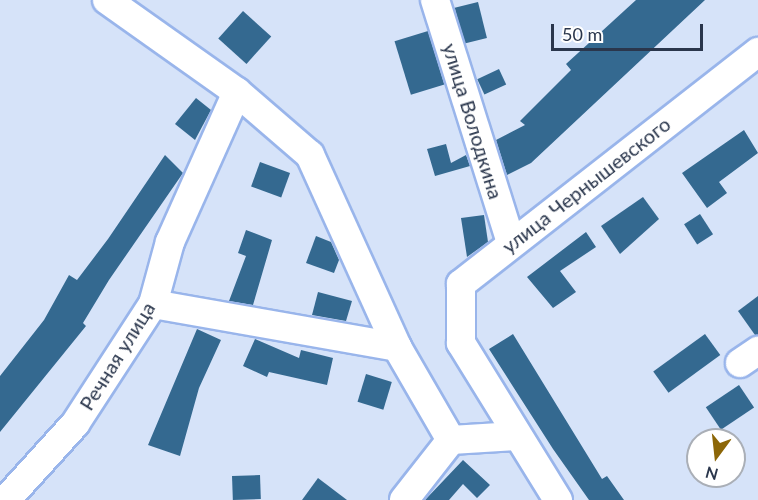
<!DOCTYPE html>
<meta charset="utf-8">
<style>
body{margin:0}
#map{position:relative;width:758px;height:500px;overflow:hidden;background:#d6e3f9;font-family:Lato,sans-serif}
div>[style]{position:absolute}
.building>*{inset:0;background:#346990;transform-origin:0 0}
.roads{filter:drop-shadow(2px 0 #99b5eb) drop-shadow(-2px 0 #99b5eb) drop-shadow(0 2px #99b5eb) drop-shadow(0 -2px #99b5eb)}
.minor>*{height:28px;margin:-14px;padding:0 14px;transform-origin:14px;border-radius:14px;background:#fff}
span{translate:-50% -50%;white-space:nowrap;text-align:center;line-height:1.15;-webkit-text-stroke:6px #fff;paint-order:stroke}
.street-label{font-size:20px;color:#2a364c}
.north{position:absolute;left:686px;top:428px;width:60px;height:60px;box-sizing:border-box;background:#fff;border:2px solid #aaafb7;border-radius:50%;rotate:195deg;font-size:16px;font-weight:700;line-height:24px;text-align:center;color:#2a364c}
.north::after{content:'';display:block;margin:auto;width:21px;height:27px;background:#8c6607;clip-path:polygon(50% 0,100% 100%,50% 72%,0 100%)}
.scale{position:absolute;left:551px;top:24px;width:152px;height:27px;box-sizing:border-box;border:3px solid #2a364c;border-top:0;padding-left:8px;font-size:18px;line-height:21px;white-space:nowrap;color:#2a364c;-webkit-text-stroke:4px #fff;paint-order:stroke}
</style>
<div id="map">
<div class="building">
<div style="clip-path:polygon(636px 0,705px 0,531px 163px,507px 175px,496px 140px,525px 125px,520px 121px,571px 70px,566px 64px)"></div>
<div style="left:478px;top:2px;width:37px;height:24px;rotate:76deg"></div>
<div style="left:243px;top:11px;width:38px;height:37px;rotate:42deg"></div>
<div style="left:428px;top:31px;width:56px;height:35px;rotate:73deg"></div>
<div style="left:499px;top:69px;width:17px;height:24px;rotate:65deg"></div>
<div style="clip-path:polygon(196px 98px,211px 110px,195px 140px,175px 124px)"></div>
<div style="clip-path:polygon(744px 130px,758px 153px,719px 182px,727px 193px,707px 208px,682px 173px)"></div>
<div style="clip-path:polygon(446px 144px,451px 163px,466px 155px,470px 166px,435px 176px,427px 149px)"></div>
<div style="clip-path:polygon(165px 155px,183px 173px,109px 280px,83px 323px,86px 326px,0 432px,0 376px,44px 320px,69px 275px,77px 280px,108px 239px)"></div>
<div style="left:260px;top:162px;width:32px;height:26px;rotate:20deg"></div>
<div style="clip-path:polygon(643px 197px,659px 219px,620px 254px,601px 226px)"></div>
<div style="left:700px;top:214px;width:24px;height:19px;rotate:57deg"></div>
<div style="clip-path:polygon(484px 215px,488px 242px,467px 257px,461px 218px)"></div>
<div style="clip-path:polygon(246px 230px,272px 240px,253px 305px,229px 301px,246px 256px,238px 253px)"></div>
<div style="clip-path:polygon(586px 232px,596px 247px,560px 271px,576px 292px,553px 308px,527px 277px)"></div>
<div style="clip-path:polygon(316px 236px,331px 242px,339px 260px,334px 273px,306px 263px)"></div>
<div style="clip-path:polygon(318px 292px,352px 301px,346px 321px,312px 315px)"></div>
<div style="clip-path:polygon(758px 296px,758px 335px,755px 335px,738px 311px)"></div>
<div style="clip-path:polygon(197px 329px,221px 340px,199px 388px,180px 456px,148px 445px)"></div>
<div style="clip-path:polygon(513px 334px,602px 479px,607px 476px,624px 500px,589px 500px,553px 449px,489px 349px)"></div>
<div style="left:705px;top:334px;width:26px;height:64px;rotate:54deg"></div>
<div style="clip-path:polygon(255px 339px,299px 358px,301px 350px,333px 358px,327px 385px,269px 372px,267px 377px,243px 366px)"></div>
<div style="left:366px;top:374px;width:27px;height:29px;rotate:17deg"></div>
<div style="left:739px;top:385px;width:27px;height:40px;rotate:56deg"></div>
<div style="clip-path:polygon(463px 460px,490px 485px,477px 498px,463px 484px,449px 500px,425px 500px)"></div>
<div style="left:260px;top:475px;width:24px;height:28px;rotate:88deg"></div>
<div style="clip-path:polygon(318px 478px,347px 500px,302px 500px)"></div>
</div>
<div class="roads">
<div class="minor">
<div style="left:107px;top:0;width:159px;rotate:35.3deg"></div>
<div style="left:237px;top:92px;width:96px;rotate:40.8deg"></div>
<div style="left:310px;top:155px;width:211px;rotate:65.6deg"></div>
<div style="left:397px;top:347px;width:108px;rotate:59.9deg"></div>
<div style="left:451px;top:440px;width:65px;rotate:-3.5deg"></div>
<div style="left:435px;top:0;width:254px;rotate:72.6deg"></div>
<div style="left:153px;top:304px;width:248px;rotate:10deg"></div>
<div style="left:740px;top:363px;width:22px;rotate:-34deg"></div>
<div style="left:6px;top:500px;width:103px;rotate:-47.8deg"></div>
<div style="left:75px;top:424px;width:143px;rotate:-57deg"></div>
<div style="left:153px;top:304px;width:64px;rotate:-74.7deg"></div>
<div style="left:170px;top:242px;width:164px;rotate:-65.9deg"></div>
<div style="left:404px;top:500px;width:76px;rotate:-51.9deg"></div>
<div style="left:558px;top:500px;width:185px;rotate:-121.7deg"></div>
<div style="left:461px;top:343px;width:59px;rotate:-90deg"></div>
<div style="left:461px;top:284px;width:377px;rotate:-38deg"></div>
</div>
</div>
<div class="street-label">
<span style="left:473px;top:121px;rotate:73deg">улица Володкина</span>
<span style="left:586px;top:185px;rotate:-38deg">улица Чернышевского</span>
<span style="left:117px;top:356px;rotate:-58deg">Речная улица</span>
</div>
<div class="north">N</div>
<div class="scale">50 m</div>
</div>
